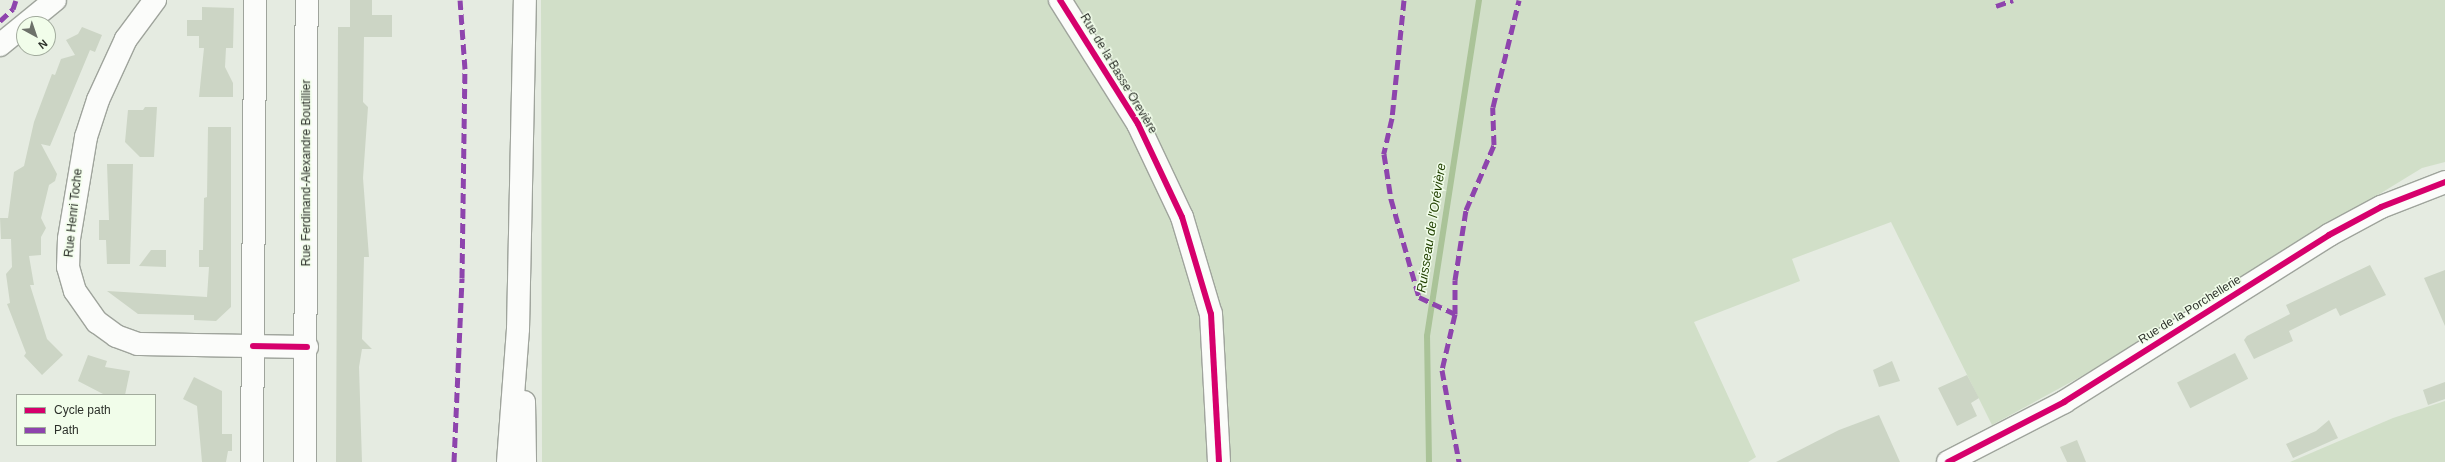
<!DOCTYPE html>
<meta charset="utf-8">
<style>
body{margin:0}
#map{position:relative;width:2445px;height:462px;overflow:hidden;background:#e5ebe1;font-family:Arial,sans-serif}
div>[style]{position:absolute}
.green>*{inset:0;background:#d1dfc8}
.stream>*{height:6px;margin:-3px;padding:0 3px;transform-origin:3px;border-radius:3px;background:#aac398}
.building>*{inset:0;background:#ccd5c5;transform-origin:0 0}
.roads{filter:drop-shadow(1px 0 #9fa49c) drop-shadow(-1px 0 #9fa49c) drop-shadow(0 1px #9fa49c) drop-shadow(0 -1px #9fa49c)}
.minor>*{height:22px;margin:-11px;padding:0 11px;transform-origin:11px;border-radius:11px;background:#fbfcfa}
.major>*{height:22px;margin:-11px;padding:0 11px;transform-origin:11px;border-radius:11px;background:#fbfcfa}
.quiet>*{height:5px;margin-top:-2.5px;transform-origin:0;background:repeating-linear-gradient(90deg,#8e44ad 0 10px,transparent 0 15px)}
.cycleway>*{height:6px;margin:-3px;padding:0 3px;transform-origin:3px;border-radius:3px;background:#d6006c}
span{translate:-50% -50%;white-space:nowrap;text-align:center;line-height:1.15;-webkit-text-stroke:3px #f1fdea;paint-order:stroke}
.street-label{font-size:12px;color:#2c302a}
.water-label{font-size:13px;color:#234203;font-style:italic}
.legend{position:absolute;left:16px;top:394px;width:140px;height:52px;box-sizing:border-box;background:#f1fdea;border:1px solid #a2ab9d;margin:0;padding:5px 7px;list-style:none;font-size:12px;color:#2c302a}
.legend li{display:flex;align-items:center;gap:8px;height:20px}
.legend b{width:20px;border:1px solid #a2ab9d}
.north{position:absolute;left:16px;top:16px;width:40px;height:40px;box-sizing:border-box;background:#f1fdea;border:1px solid #a2ab9d;border-radius:50%;rotate:140deg;font-size:11px;font-weight:700;line-height:16px;text-align:center;color:#2c302a}
.north::after{content:'';display:block;margin:auto;width:14px;height:18px;background:#6d716a;clip-path:polygon(50% 0,100% 100%,50% 72%,0 100%)}
</style>
<div id="map">
<div class="green">
<div style="clip-path:polygon(541px 0,2445px 0,2445px 162px,2422px 168px,2082px 376px,1992px 425px,1891px 222px,1792px 259px,1800px 281px,1694px 322px,1756px 457px,1748px 462px,542px 462px)"></div>
<div style="clip-path:polygon(2445px 401px,2445px 462px,2290px 462px,2393px 418px)"></div>
</div>
<div class="stream">
<div style="left:1429px;top:462px;width:126px;rotate:-90.9deg"></div>
<div style="left:1427px;top:336px;width:340px;rotate:-81.2deg"></div>
</div>
<div class="building">
<div style="clip-path:polygon(350px 0,372px 0,372px 15px,392px 15px,392px 37px,364px 37px,363px 102px,368px 107px,363px 178px,369px 257px,364px 257px,362px 339px,372px 349px,362px 349px,359px 367px,362px 462px,336px 462px,338px 27px,350px 27px)"></div>
<div style="clip-path:polygon(202px 7px,234px 8px,233px 48px,226px 48px,225px 67px,233px 83px,233px 97px,199px 97px,204px 48px,199px 48px,199px 36px,187px 36px,187px 20px,202px 20px)"></div>
<div style="clip-path:polygon(82px 27px,102px 35px,95px 52px,90px 50px,50px 146px,41px 144px,57px 174px,55px 181px,49px 185px,41px 218px,46px 228px,41px 237px,41px 255px,29px 256px,34px 285px,30px 285px,47px 339px,63px 355px,42px 375px,24px 356px,26px 353px,7px 304px,10px 303px,6px 274px,12px 267px,11px 239px,1px 239px,0 218px,8px 218px,14px 172px,24px 166px,34px 122px,52px 74px,55px 75px,61px 59px,75px 55px,66px 40px,78px 34px)"></div>
<div style="clip-path:polygon(145px 107px,157px 107px,154px 157px,140px 157px,125px 142px,128px 110px,143px 110px)"></div>
<div style="clip-path:polygon(208px 127px,231px 127px,231px 307px,216px 321px,194px 320px,194px 315px,138px 314px,107px 291px,207px 297px,209px 267px,199px 267px,199px 250px,203px 250px,204px 198px,207px 197px)"></div>
<div style="clip-path:polygon(107px 164px,133px 164px,130px 264px,107px 264px,106px 240px,99px 240px,99px 220px,109px 220px)"></div>
<div style="clip-path:polygon(151px 250px,166px 250px,166px 267px,139px 266px)"></div>
<div style="clip-path:polygon(2370px 265px,2386px 295px,2340px 316px,2336px 308px,2289px 331px,2293px 341px,2254px 359px,2244px 340px,2247px 336px,2290px 314px,2286px 305px)"></div>
<div style="clip-path:polygon(2445px 270px,2445px 326px,2424px 278px)"></div>
<div style="left:2235px;top:353px;width:29px;height:65px;rotate:63deg"></div>
<div style="clip-path:polygon(88px 355px,107px 361px,105px 367px,130px 371px,125px 395px,105px 395px,78px 381px)"></div>
<div style="clip-path:polygon(1892px 361px,1900px 381px,1879px 387px,1873px 370px)"></div>
<div style="clip-path:polygon(1967px 375px,1979px 398px,1971px 403px,1977px 416px,1957px 426px,1938px 388px)"></div>
<div style="clip-path:polygon(194px 377px,222px 391px,222px 434px,232px 434px,232px 451px,228px 451px,226px 462px,202px 462px,197px 406px,183px 399px)"></div>
<div style="clip-path:polygon(2445px 382px,2445px 399px,2428px 405px,2423px 390px)"></div>
<div style="clip-path:polygon(1879px 415px,1900px 462px,1776px 462px,1839px 430px)"></div>
<div style="clip-path:polygon(2329px 420px,2338px 438px,2293px 458px,2286px 444px,2316px 431px)"></div>
<div style="clip-path:polygon(2077px 440px,2086px 462px,2067px 462px,2060px 447px)"></div>
</div>
<div class="roads">
<div class="minor">
<div style="left:155px;top:0;width:49px;rotate:126.6deg"></div>
<div style="left:126px;top:39px;width:67px;rotate:114.7deg"></div>
<div style="left:98px;top:100px;width:39px;rotate:108deg"></div>
<div style="left:86px;top:137px;width:103px;rotate:99.5deg"></div>
<div style="left:69px;top:239px;width:28px;rotate:92deg"></div>
<div style="left:68px;top:267px;width:25px;rotate:74deg"></div>
<div style="left:75px;top:291px;width:38px;rotate:55deg"></div>
<div style="left:97px;top:322px;width:24px;rotate:36deg"></div>
<div style="left:116px;top:336px;width:23px;rotate:20deg"></div>
<div style="left:138px;top:344px;width:169px;rotate:1deg"></div>
<div style="left:1060px;top:0;width:146px;rotate:57.8deg"></div>
<div style="left:1138px;top:124px;width:103px;rotate:64.7deg"></div>
<div style="left:1182px;top:217px;width:101px;rotate:73.4deg"></div>
<div style="left:1211px;top:314px;width:148px;rotate:86.9deg"></div>
<div style="left:0;top:45px;width:71px;rotate:-39.3deg"></div>
<div style="left:252px;top:462px;width:462px;rotate:-89.6deg"></div>
<div style="left:305px;top:462px;width:462px;rotate:-89.8deg"></div>
<div style="left:1948px;top:462px;width:131px;rotate:-27.3deg"></div>
<div style="left:2064px;top:402px;width:313px;rotate:-32.2deg"></div>
<div style="left:2329px;top:235px;width:59px;rotate:-28.3deg"></div>
<div style="left:2381px;top:207px;width:69px;rotate:-21.3deg"></div>
</div>
<div class="major">
<div style="left:524px;top:402px;width:60px;rotate:89deg"></div>
<div style="left:508px;top:462px;width:133px;rotate:-85.7deg"></div>
<div style="left:518px;top:329px;width:329px;rotate:-88.8deg"></div>
</div>
</div>
<div class="quiet">
<div style="left:1404px;top:0;width:119px;rotate:95.8deg"></div>
<div style="left:1392px;top:118px;width:37px;rotate:103deg"></div>
<div style="left:1384px;top:154px;width:46px;rotate:81.2deg"></div>
<div style="left:1391px;top:199px;width:102px;rotate:74.1deg"></div>
<div style="left:1419px;top:297px;width:40px;rotate:25deg"></div>
<div style="left:1455px;top:314px;width:57px;rotate:103.1deg"></div>
<div style="left:1442px;top:370px;width:94px;rotate:79.5deg"></div>
<div style="left:1996px;top:6px;width:18px;rotate:-19deg"></div>
<div style="left:0;top:21px;width:18px;rotate:-43deg"></div>
<div style="left:13px;top:9px;width:9px;rotate:-72deg"></div>
<div style="left:1455px;top:314px;width:34px;rotate:-90deg"></div>
<div style="left:1455px;top:280px;width:71px;rotate:-81.1deg"></div>
<div style="left:1466px;top:210px;width:71px;rotate:-66.7deg"></div>
<div style="left:1494px;top:145px;width:38px;rotate:-92deg"></div>
<div style="left:1493px;top:107px;width:110px;rotate:-76.3deg"></div>
<div style="left:454px;top:462px;width:184px;rotate:-87.5deg"></div>
<div style="left:462px;top:278px;width:209px;rotate:-89.2deg"></div>
<div style="left:465px;top:69px;width:69px;rotate:-94.1deg"></div>
</div>
<div class="cycleway">
<div style="left:1060px;top:0;width:146px;rotate:57.8deg"></div>
<div style="left:1138px;top:124px;width:103px;rotate:64.7deg"></div>
<div style="left:1182px;top:217px;width:101px;rotate:73.4deg"></div>
<div style="left:1211px;top:314px;width:148px;rotate:86.9deg"></div>
<div style="left:253px;top:346px;width:54px;rotate:1.1deg"></div>
<div style="left:1948px;top:462px;width:131px;rotate:-27.3deg"></div>
<div style="left:2064px;top:402px;width:313px;rotate:-32.2deg"></div>
<div style="left:2329px;top:235px;width:59px;rotate:-28.3deg"></div>
<div style="left:2381px;top:207px;width:69px;rotate:-21.3deg"></div>
</div>
<div class="street-label">
<span style="left:1118px;top:74px;rotate:59deg">Rue de la Basse Orevière</span>
<span style="left:307px;top:173px;rotate:-90deg">Rue Ferdinand-Alexandre Boutillier</span>
<span style="left:74px;top:213px;rotate:-84deg">Rue Henri Toche</span>
<span style="left:2190px;top:310px;rotate:-32deg">Rue de la Porchellerie</span>
</div>
<div class="water-label">
<span style="left:1432px;top:228px;rotate:-81deg">Ruisseau de l'Orévière</span>
</div>
<ul class="legend">
<li><b style="height:5px;background:#d6006c"></b>Cycle path</li>
<li><b style="height:5px;background:#8e44ad"></b>Path</li>
</ul>
<div class="north">N</div>
</div>
